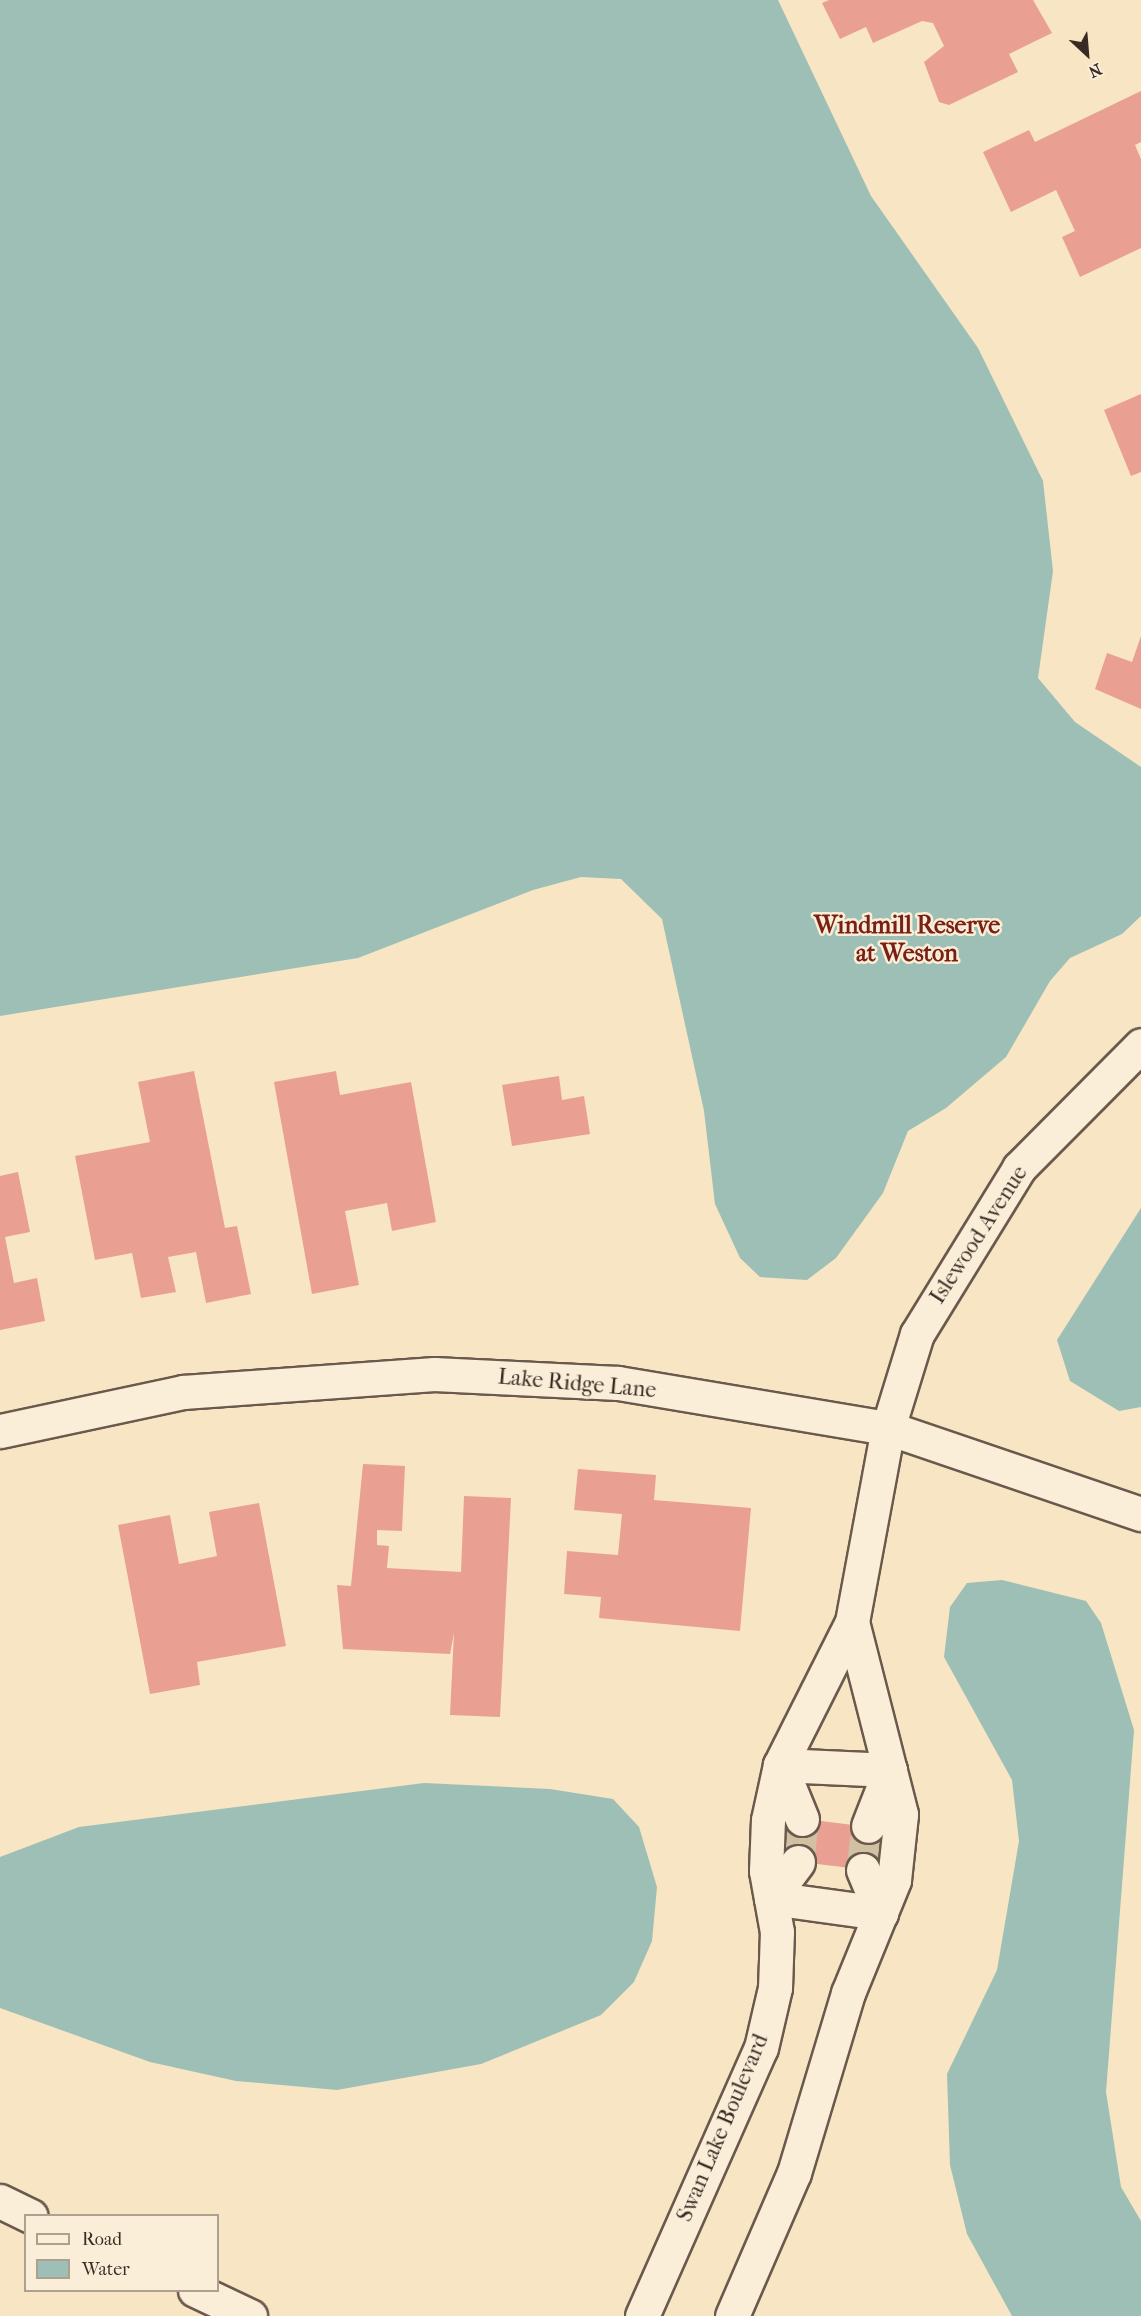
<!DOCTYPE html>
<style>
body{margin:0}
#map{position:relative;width:1141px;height:2316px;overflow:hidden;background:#f8e5c3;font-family:"IM FELL French Canon",serif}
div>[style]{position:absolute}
.water>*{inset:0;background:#9dbfb6}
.building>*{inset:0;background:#e9a092;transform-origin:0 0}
.street-tunnel>*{height:33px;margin-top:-16.5px;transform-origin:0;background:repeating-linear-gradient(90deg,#d2c0a3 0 33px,transparent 0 49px)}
.roads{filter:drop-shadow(2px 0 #6a594c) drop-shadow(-2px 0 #6a594c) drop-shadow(0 2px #6a594c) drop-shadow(0 -2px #6a594c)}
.street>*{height:33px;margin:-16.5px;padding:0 16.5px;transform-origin:16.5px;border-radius:16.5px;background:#faeed8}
.secondary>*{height:33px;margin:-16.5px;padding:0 16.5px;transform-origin:16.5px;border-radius:16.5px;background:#faeed8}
span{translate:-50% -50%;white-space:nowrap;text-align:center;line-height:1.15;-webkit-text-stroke:5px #faeed8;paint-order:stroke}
.street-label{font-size:22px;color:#3a2a24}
.neighbourhood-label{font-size:24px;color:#7a1f14;font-weight:700}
.legend{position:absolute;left:24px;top:2214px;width:195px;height:78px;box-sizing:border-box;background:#faeed8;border:2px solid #ada090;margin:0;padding:8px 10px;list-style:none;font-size:18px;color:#3a2a24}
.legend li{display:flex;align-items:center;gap:12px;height:30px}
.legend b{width:30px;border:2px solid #ada090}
.north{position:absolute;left:1057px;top:24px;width:60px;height:60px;-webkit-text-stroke:4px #faeed8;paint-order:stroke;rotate:154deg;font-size:16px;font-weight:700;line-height:24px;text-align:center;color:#3a2a24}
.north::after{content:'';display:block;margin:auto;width:21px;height:27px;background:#3a2a24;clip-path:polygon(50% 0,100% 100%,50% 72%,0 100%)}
</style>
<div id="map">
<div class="water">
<div style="clip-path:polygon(0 0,778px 0,871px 196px,978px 348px,1043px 481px,1053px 571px,1038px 678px,1075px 722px,1141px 767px,1141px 916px,1122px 934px,1070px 958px,1050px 981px,1006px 1057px,946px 1108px,908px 1131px,883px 1193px,836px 1258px,807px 1280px,760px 1277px,740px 1258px,715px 1204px,704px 1111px,662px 919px,621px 879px,581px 877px,533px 890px,358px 958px,0 1016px)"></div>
<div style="clip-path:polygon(1141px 1208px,1141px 1407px,1119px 1411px,1070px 1381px,1057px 1340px)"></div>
<div style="clip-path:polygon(1002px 1580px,1086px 1601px,1101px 1623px,1134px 1730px,1106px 2092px,1121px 2187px,1141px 2221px,1141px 2316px,1012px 2316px,967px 2234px,950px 2165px,947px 2074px,997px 1970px,1019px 1841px,1012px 1780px,944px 1657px,950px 1607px,967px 1583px)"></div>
<div style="clip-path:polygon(424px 1783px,550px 1789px,613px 1799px,639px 1827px,657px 1887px,652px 1941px,634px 1982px,601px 2015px,481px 2064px,337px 2090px,236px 2081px,150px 2062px,0 2008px,0 1857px,79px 1827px)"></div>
</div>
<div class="building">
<div style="clip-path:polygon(829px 0,1033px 0,1052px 33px,1009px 54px,1018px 72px,949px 105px,939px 102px,924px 62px,944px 46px,933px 23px,922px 21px,873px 43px,866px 27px,840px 39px,822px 3px)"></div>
<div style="clip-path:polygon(1141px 91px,1141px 142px,1135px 145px,1141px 159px,1141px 248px,1080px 277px,1062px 237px,1075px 231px,1056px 190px,1011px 212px,983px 152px,1029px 130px,1035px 142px)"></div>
<div style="clip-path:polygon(1141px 394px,1141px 472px,1131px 476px,1104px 410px)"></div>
<div style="clip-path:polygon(1141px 636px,1141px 709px,1095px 689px,1107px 653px,1132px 662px)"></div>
<div style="clip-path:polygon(194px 1071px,225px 1228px,237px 1226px,251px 1294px,206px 1303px,196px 1252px,168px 1257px,176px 1292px,141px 1298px,132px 1253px,95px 1260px,75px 1156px,150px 1142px,138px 1082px)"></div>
<div style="clip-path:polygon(336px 1071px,340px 1095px,411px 1082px,436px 1222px,392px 1231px,387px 1203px,345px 1211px,359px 1285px,312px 1294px,274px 1082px)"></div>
<div style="clip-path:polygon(559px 1076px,562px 1100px,584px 1096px,590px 1134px,512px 1146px,502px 1085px)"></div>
<div style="clip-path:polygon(18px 1172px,30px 1232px,5px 1237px,14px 1283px,37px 1278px,45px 1321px,0 1330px,0 1176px)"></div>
<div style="clip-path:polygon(363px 1464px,405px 1466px,402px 1531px,377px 1530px,377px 1545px,389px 1546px,387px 1568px,461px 1572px,464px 1496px,511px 1498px,500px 1717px,450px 1715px,454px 1633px,450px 1654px,343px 1649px,337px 1585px,351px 1586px)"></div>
<div style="clip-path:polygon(578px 1469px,656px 1475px,654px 1500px,751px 1508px,740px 1631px,599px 1618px,601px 1597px,564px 1594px,567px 1551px,618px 1555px,622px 1514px,574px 1510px)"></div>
<div style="clip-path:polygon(259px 1503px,286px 1646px,197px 1662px,200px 1685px,150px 1694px,118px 1525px,170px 1515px,179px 1564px,217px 1556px,209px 1512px)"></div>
<div style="left:780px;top:1816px;width:113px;height:43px;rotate:7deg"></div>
</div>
<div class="street-tunnel">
<div style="left:798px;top:1862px;width:43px;rotate:-84.7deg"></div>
<div style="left:863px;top:1870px;width:44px;rotate:-83.5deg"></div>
</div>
<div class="roads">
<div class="street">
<div style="left:0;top:1431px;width:187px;rotate:-12deg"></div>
<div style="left:183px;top:1392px;width:252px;rotate:-4.1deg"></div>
<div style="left:434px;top:1374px;width:184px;rotate:2.8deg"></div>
<div style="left:618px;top:1383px;width:274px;rotate:9.5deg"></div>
<div style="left:888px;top:1428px;width:267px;rotate:18.8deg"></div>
<div style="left:802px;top:1819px;width:58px;rotate:-112.2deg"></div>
<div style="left:780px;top:1765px;width:110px;rotate:2.6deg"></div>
<div style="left:890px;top:1770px;width:60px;rotate:111.4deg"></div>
<div style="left:798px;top:1862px;width:45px;rotate:126.9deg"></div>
<div style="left:771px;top:1898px;width:111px;rotate:7.8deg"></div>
<div style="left:863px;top:1870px;width:47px;rotate:67.3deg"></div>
<div style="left:642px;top:2316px;width:293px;rotate:-66.1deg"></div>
<div style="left:761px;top:2048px;width:62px;rotate:-76.9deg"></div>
<div style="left:775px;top:1988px;width:56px;rotate:-88deg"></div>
<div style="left:777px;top:1932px;width:62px;rotate:-100.2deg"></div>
<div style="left:766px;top:1871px;width:51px;rotate:-87.8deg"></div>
<div style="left:768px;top:1820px;width:56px;rotate:-77.7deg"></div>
<div style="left:780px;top:1765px;width:160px;rotate:-63.3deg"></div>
<div style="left:852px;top:1622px;width:197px;rotate:-79.5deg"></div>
<div style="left:888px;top:1428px;width:98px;rotate:-72.9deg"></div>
<div style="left:917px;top:1334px;width:195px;rotate:-58.4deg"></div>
<div style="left:1019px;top:1168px;width:173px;rotate:-45.2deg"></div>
<div style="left:732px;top:2316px;width:156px;rotate:-66.6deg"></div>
<div style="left:794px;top:2173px;width:188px;rotate:-73.3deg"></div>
<div style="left:848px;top:1993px;width:122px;rotate:-67.8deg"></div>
<div style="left:894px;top:1880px;width:66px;rotate:-83.9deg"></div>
<div style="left:901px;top:1814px;width:198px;rotate:-104.3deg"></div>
</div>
<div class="secondary">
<div style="left:0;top:2201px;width:34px;rotate:26deg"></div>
<div style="left:195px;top:2290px;width:61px;rotate:25.3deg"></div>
</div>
</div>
<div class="street-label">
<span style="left:979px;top:1235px;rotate:-57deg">Islewood Avenue</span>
<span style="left:577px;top:1384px;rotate:5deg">Lake Ridge Lane</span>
<span style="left:723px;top:2128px;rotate:-67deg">Swan Lake Boulevard</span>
</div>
<div class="neighbourhood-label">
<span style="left:907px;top:940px">Windmill Reserve<br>at Weston</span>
</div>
<ul class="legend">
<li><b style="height:8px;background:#faeed8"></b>Road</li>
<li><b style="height:16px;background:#9dbfb6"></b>Water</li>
</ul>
<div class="north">N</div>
</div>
